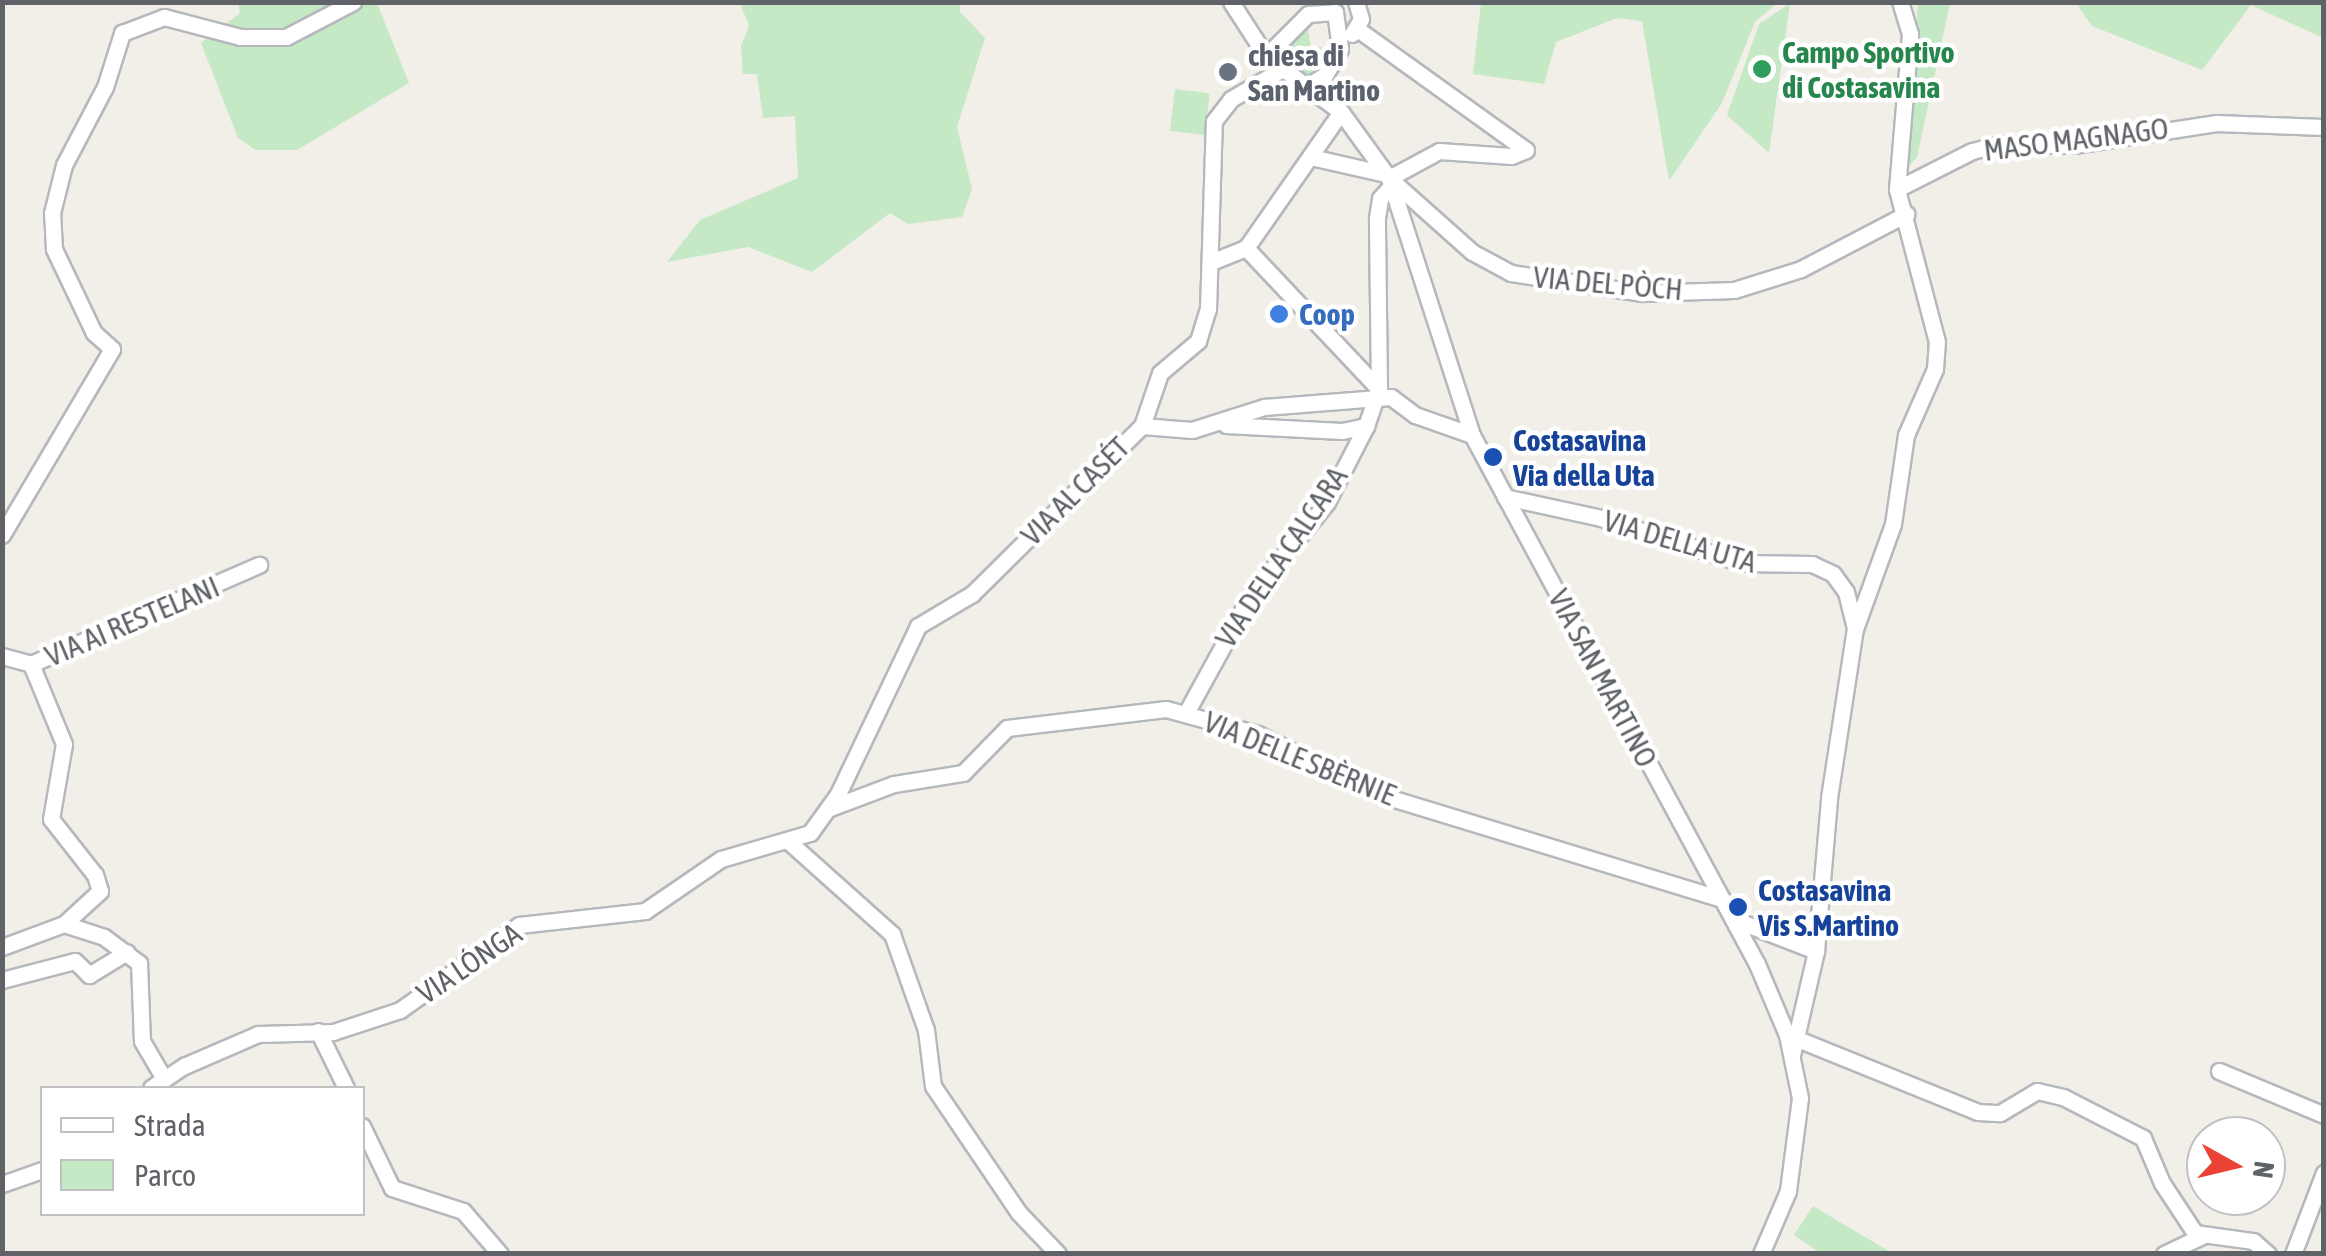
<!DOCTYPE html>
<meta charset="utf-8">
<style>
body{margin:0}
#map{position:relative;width:2326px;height:1256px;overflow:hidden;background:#f1efe8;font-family:"Asap Condensed",sans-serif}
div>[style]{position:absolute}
.green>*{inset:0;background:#c5e8c5;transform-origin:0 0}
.roads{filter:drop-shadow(2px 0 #b5b8bc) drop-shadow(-2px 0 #b5b8bc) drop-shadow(0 2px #b5b8bc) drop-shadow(0 -2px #b5b8bc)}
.minor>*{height:15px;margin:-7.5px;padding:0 7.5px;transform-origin:7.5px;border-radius:7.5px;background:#fff}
.dots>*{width:28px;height:28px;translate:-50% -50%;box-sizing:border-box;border:5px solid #fff;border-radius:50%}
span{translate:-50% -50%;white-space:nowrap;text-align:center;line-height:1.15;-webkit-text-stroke:9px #fff;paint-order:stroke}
.leisure-label{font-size:30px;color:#27864d;font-weight:700}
.left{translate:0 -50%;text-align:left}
.worship-label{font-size:30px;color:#5b616d;font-weight:700}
.street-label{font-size:30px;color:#5f6368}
.shop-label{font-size:30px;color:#366cbe;font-weight:700}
.transit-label{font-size:30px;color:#164399;font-weight:700}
.frame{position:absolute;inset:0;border:5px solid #5f6368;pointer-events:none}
.legend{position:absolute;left:40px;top:1086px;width:325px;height:130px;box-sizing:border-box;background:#fff;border:2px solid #bfc1c3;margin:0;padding:12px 18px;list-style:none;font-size:30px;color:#5f6368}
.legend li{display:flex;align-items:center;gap:20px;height:50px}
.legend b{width:50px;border:2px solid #bfc1c3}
.north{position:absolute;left:2186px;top:1116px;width:100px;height:100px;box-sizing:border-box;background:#fff;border:2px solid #bfc1c3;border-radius:50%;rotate:98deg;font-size:28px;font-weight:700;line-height:40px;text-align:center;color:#5f6368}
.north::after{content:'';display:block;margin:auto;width:35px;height:45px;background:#ea4335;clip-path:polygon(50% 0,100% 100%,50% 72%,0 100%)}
</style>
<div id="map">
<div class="green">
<div style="clip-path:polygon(238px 3px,377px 3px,409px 83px,297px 150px,256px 150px,238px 138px,201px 43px,240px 13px)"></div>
<div style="clip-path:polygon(740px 3px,960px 3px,960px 12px,985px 38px,957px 127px,972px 189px,962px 217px,908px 224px,890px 213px,812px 272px,748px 247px,667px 262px,700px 220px,798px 178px,795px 116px,763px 118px,757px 74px,743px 74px,741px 46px,749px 26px)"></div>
<div style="clip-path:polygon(1481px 3px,1481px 2px,1777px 3px,1755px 22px,1722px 103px,1669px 181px,1642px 21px,1617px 18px,1556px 42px,1544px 84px,1473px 74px)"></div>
<div style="clip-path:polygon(1790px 3px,1769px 153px,1727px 115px,1759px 24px)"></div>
<div style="clip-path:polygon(1918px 3px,1950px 3px,1917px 157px,1903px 173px)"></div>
<div style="clip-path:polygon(2076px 3px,2323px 3px,2323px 38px,2251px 5px,2202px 70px,2092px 26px)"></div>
<div style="clip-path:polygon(1306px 20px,1311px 48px,1338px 46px,1315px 82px,1273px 50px)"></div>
<div style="left:1175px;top:89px;width:35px;height:42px;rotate:7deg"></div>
<div style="clip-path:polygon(1813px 1206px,1892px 1253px,1820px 1253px,1794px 1235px)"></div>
</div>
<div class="roads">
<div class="minor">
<div style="left:1231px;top:2px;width:64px;rotate:57.1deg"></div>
<div style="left:1266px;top:56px;width:94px;rotate:36.7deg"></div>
<div style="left:1341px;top:112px;width:82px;rotate:54deg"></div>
<div style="left:1389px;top:178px;width:270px;rotate:72.1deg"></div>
<div style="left:1472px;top:435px;width:601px;rotate:61.69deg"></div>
<div style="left:1757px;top:964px;width:77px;rotate:67.1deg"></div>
<div style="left:1787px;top:1035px;width:64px;rotate:78.3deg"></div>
<div style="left:1800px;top:1098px;width:94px;rotate:97.4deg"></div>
<div style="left:1788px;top:1191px;width:69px;rotate:113.2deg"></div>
<div style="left:1356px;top:28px;width:209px;rotate:35.7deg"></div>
<div style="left:1526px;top:150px;width:16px;rotate:158deg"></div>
<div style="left:1511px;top:156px;width:72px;rotate:-176deg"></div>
<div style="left:1439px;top:151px;width:57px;rotate:151.6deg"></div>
<div style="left:1389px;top:178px;width:111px;rotate:41.7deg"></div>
<div style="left:1472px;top:252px;width:44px;rotate:28.3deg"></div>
<div style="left:1511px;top:273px;width:133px;rotate:8.7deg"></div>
<div style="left:1642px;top:293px;width:92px;rotate:-1.9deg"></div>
<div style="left:1734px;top:290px;width:70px;rotate:-17.4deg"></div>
<div style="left:1801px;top:269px;width:119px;rotate:-27.6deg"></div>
<div style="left:1352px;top:34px;width:17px;rotate:-59deg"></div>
<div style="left:1361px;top:19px;width:18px;rotate:-106deg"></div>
<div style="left:1266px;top:56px;width:59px;rotate:-45deg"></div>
<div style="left:1308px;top:14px;width:27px;rotate:-4deg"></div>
<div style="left:1335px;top:12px;width:37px;rotate:82deg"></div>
<div style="left:1340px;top:49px;width:30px;rotate:120deg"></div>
<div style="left:1325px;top:75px;width:19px;rotate:148deg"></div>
<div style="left:1311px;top:157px;width:77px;rotate:12.8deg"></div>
<div style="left:1897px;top:189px;width:84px;rotate:-26.9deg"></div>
<div style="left:1972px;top:151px;width:30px;rotate:-14deg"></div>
<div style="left:2001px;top:144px;width:73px;rotate:0.8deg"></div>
<div style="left:2074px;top:145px;width:144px;rotate:-8.8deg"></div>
<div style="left:2216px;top:123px;width:108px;rotate:2.1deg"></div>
<div style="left:1246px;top:248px;width:194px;rotate:46.7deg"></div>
<div style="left:1211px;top:262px;width:38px;rotate:-22deg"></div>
<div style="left:1246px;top:248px;width:166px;rotate:-55.1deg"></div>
<div style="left:1226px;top:425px;width:116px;rotate:3deg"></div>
<div style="left:1342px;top:431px;width:25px;rotate:-12deg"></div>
<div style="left:1142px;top:426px;width:50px;rotate:4.6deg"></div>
<div style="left:1192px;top:430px;width:76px;rotate:-17.7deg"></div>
<div style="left:1264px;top:407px;width:127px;rotate:-4.5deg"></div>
<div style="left:1391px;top:397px;width:30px;rotate:37deg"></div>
<div style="left:1415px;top:415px;width:60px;rotate:19.3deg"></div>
<div style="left:1505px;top:497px;width:98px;rotate:12.3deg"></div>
<div style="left:1601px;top:518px;width:148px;rotate:17.7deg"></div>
<div style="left:1742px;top:563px;width:70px;rotate:0.8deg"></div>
<div style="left:1812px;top:564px;width:23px;rotate:25deg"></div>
<div style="left:1833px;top:574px;width:22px;rotate:54deg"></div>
<div style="left:1846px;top:592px;width:38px;rotate:76deg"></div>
<div style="left:2px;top:535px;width:216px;rotate:-59.4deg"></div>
<div style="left:112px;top:349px;width:24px;rotate:-138deg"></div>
<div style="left:94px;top:333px;width:93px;rotate:-115.5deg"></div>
<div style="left:54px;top:249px;width:36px;rotate:-93deg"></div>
<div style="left:52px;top:213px;width:49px;rotate:-76deg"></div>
<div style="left:64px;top:165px;width:88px;rotate:-62.3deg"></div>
<div style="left:105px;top:87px;width:57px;rotate:-72.5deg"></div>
<div style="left:122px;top:33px;width:45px;rotate:-20.9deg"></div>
<div style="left:164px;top:17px;width:79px;rotate:14.7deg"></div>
<div style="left:240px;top:37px;width:46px"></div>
<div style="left:286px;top:37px;width:76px;rotate:-27.6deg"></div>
<div style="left:2px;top:656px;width:30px;rotate:15deg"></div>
<div style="left:31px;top:664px;width:249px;rotate:-23.5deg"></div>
<div style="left:1186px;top:713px;width:135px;rotate:-61.2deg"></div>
<div style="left:1251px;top:595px;width:120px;rotate:-50.7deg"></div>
<div style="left:1327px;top:502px;width:85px;rotate:-62.8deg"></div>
<div style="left:1366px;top:426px;width:39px;rotate:-71deg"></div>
<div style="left:1379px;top:389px;width:171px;rotate:-90.7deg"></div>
<div style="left:1377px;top:218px;width:20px;rotate:-81deg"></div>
<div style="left:1380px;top:198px;width:18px;rotate:-47deg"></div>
<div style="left:830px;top:808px;width:68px;rotate:-20.6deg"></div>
<div style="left:894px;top:784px;width:70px;rotate:-9.1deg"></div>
<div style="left:963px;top:773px;width:63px;rotate:-45.6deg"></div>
<div style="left:1007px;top:728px;width:160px;rotate:-6.8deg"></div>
<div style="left:1166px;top:709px;width:95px;rotate:15.2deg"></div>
<div style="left:1258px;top:734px;width:134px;rotate:26.6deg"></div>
<div style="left:1378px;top:794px;width:360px;rotate:17deg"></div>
<div style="left:788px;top:841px;width:140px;rotate:41.8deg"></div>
<div style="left:892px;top:934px;width:102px;rotate:70.5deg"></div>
<div style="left:926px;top:1030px;width:56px;rotate:82.9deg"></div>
<div style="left:933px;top:1086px;width:153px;rotate:55.9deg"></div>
<div style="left:1019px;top:1213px;width:57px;rotate:46.4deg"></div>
<div style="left:1733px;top:919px;width:89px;rotate:21.1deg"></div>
<div style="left:64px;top:924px;width:42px;rotate:18deg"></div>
<div style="left:104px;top:937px;width:44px;rotate:36.6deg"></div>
<div style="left:139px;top:963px;width:78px;rotate:87.8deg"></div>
<div style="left:142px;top:1041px;width:42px;rotate:59.7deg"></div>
<div style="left:2px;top:947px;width:66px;rotate:-20.4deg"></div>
<div style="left:64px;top:924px;width:49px;rotate:-42.5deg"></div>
<div style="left:100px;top:891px;width:17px;rotate:-107deg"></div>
<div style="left:95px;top:875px;width:71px;rotate:-128.2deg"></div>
<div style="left:51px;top:819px;width:76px;rotate:-80.2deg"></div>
<div style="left:64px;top:744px;width:87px;rotate:-112.4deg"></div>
<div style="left:2px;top:980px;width:75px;rotate:-14.6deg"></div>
<div style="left:75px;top:961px;width:20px;rotate:45deg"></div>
<div style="left:89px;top:975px;width:44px;rotate:-31.2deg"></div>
<div style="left:318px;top:1031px;width:64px;rotate:63.8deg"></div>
<div style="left:1800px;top:1040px;width:192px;rotate:22deg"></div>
<div style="left:1978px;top:1112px;width:22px;rotate:3deg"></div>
<div style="left:2000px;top:1113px;width:43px;rotate:-30.7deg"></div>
<div style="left:2037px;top:1091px;width:27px;rotate:13deg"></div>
<div style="left:2063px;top:1097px;width:90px;rotate:27.1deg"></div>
<div style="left:2143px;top:1138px;width:49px;rotate:67.1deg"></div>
<div style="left:2162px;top:1183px;width:60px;rotate:56.6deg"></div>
<div style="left:2195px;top:1233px;width:59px;rotate:7.9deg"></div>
<div style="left:2253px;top:1241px;width:20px;rotate:41deg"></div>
<div style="left:1792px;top:1055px;width:107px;rotate:-77deg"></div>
<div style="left:1816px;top:951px;width:154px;rotate:-85.1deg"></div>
<div style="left:1829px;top:798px;width:171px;rotate:-81.3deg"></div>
<div style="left:1855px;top:629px;width:112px;rotate:-70.1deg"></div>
<div style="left:1893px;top:524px;width:90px;rotate:-81.7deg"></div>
<div style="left:1906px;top:435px;width:72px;rotate:-66.3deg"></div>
<div style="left:1935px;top:369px;width:27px;rotate:-86deg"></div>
<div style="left:1937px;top:342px;width:158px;rotate:-104.7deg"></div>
<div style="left:1897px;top:189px;width:156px;rotate:-85.2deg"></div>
<div style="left:1910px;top:34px;width:34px;rotate:-107deg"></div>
<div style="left:2219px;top:1071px;width:114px;rotate:22.7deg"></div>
<div style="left:151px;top:1088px;width:40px;rotate:-34deg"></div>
<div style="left:184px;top:1066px;width:81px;rotate:-23.4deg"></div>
<div style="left:258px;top:1034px;width:75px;rotate:-1.5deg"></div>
<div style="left:333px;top:1032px;width:71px;rotate:-18.2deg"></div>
<div style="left:400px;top:1010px;width:146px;rotate:-35.5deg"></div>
<div style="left:519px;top:925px;width:127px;rotate:-6.3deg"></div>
<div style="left:645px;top:911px;width:92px;rotate:-34.4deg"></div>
<div style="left:721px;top:859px;width:93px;rotate:-16.3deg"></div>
<div style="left:810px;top:833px;width:48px;rotate:-54.3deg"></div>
<div style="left:838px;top:794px;width:186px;rotate:-64.5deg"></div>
<div style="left:918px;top:626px;width:63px;rotate:-30.7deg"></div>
<div style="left:972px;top:594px;width:239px;rotate:-44.7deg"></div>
<div style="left:1142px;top:426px;width:56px;rotate:-71.2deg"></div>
<div style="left:1160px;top:373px;width:50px;rotate:-40.1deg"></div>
<div style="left:1198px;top:341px;width:34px;rotate:-73deg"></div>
<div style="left:1208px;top:309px;width:188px;rotate:-88.2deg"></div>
<div style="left:1214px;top:121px;width:28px;rotate:-52deg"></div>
<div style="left:1231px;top:99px;width:61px;rotate:-30.3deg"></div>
<div style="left:362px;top:1126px;width:69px;rotate:64.2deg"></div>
<div style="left:392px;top:1188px;width:75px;rotate:17.9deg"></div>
<div style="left:463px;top:1211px;width:57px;rotate:49.3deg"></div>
<div style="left:2px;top:1184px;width:42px;rotate:-19.3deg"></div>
<div style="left:2164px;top:1254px;width:44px;rotate:-25.4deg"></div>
<div style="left:2293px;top:1254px;width:87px;rotate:-69.1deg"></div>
</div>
</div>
<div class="dots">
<div style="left:1762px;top:69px;background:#2e9e5b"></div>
<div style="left:1228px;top:72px;background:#6b7280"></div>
<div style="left:1279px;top:314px;background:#3f7fe0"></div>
<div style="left:1493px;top:457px;background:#1a4fb4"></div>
<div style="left:1738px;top:907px;background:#1a4fb4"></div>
</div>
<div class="leisure-label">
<span class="left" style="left:1782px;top:69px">Campo Sportivo<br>di Costasavina</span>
</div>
<div class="worship-label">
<span class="left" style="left:1248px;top:72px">chiesa di<br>San Martino</span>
</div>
<div class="street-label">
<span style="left:2076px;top:139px;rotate:-7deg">MASO MAGNAGO</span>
<span style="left:1608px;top:283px;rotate:5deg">VIA DEL PÒCH</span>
<span style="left:1075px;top:491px;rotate:-45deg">VIA AL CASÉT</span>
<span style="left:1680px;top:541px;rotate:16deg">VIA DELLA UTA</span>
<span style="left:1281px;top:557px;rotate:-56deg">VIA DELLA CALCARA</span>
<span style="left:132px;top:621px;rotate:-23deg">VIA AI RESTELANI</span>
<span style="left:1603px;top:678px;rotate:62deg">VIA SAN MARTINO</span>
<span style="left:1300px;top:758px;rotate:22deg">VIA DELLE SBÈRNIE</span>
<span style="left:469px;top:963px;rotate:-34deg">VIA LÓNGA</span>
</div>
<div class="shop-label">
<span class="left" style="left:1299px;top:314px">Coop</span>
</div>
<div class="transit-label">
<span class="left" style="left:1513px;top:457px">Costasavina<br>Via della Uta</span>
<span class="left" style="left:1758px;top:907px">Costasavina<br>Vis S.Martino</span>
</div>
<div class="frame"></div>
<ul class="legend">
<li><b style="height:12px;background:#fff"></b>Strada</li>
<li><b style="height:28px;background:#c5e8c5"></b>Parco</li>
</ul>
<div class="north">N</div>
</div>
